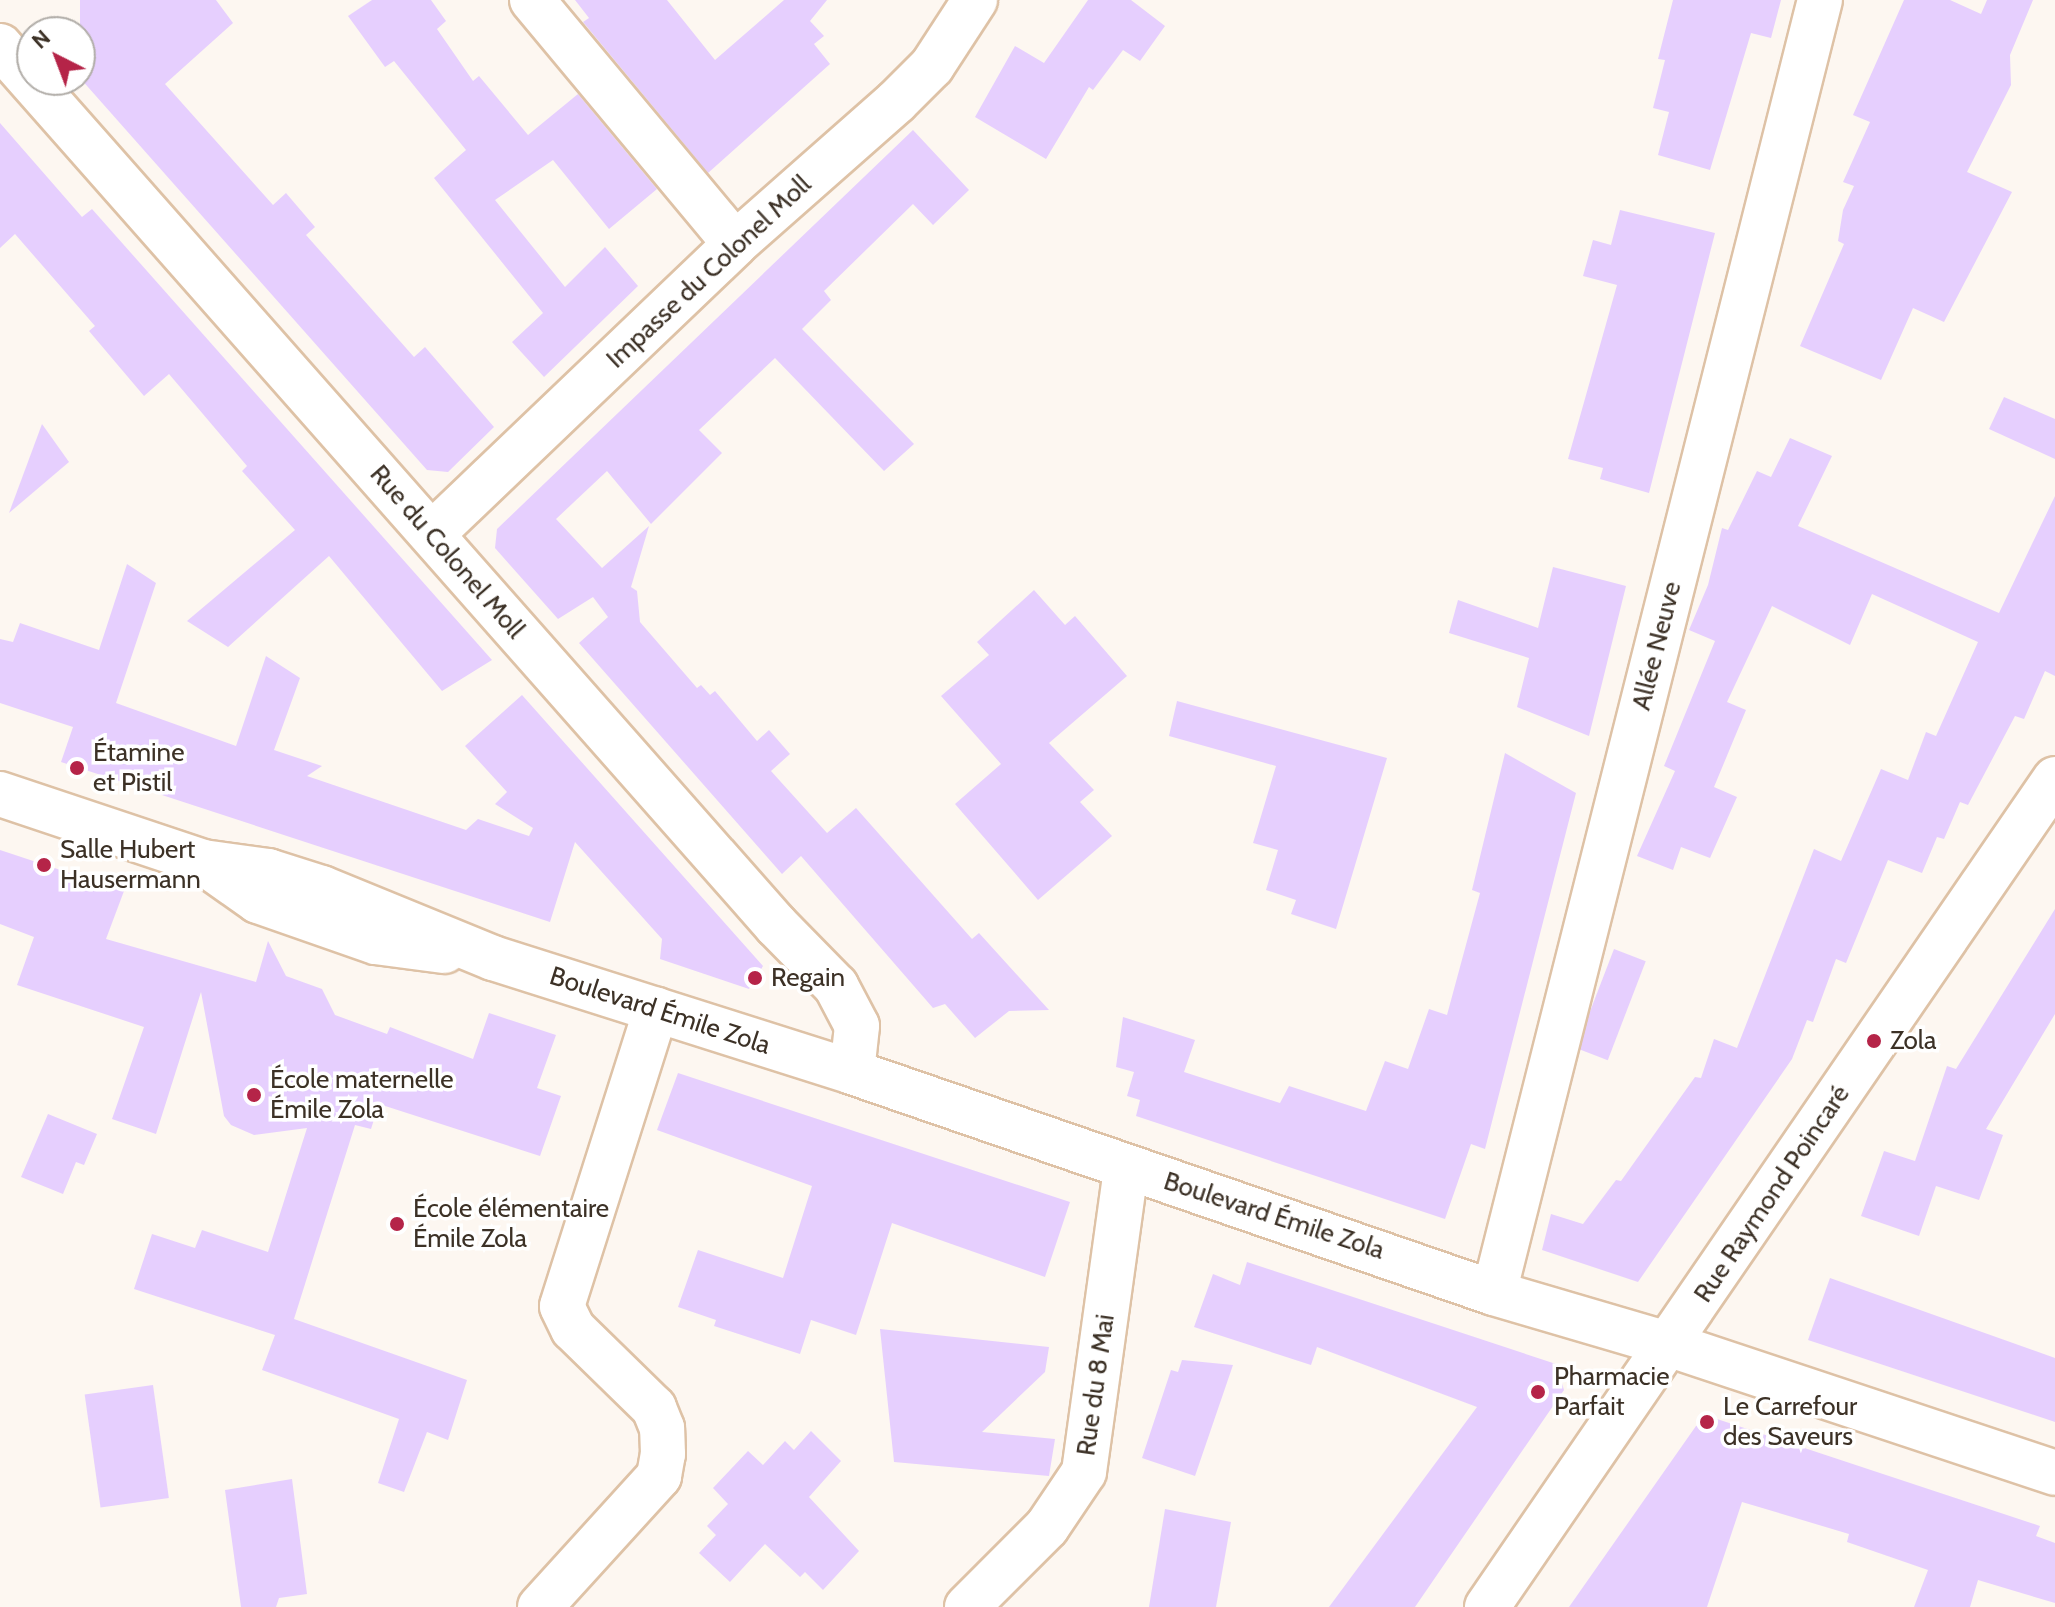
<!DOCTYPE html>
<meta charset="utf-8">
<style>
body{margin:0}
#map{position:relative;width:2055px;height:1607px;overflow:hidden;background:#fdf7f1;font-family:Cabin,sans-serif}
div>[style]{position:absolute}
.building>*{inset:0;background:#e6cffe;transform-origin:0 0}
.roads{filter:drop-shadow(2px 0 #dec2a6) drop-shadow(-2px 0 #dec2a6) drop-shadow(0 2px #dec2a6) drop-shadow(0 -2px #dec2a6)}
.street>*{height:44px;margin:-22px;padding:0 22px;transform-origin:22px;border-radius:22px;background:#fff}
.secondary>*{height:44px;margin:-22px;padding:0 22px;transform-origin:22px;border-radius:22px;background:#fff}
.dots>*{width:22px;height:22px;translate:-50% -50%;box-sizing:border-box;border:4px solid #fff;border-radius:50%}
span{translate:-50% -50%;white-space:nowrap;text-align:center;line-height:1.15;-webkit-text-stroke:7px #fff;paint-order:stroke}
.street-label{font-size:26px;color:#3c3126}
.poi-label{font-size:26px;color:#3c3126}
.left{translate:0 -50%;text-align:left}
.north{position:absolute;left:16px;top:16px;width:80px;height:80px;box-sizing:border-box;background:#fff;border:2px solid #b1ada8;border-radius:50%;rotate:318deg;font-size:22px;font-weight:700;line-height:32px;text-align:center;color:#3c3126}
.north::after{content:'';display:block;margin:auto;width:28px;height:36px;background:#b52448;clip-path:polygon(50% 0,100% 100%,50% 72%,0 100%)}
</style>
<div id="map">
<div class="building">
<div style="clip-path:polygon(80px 0,216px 0,233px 23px,165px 84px,273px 205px,286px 193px,315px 227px,306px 235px,414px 357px,425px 347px,494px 427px,448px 472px,427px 470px,80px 78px)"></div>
<div style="clip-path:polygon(372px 0,431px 0,446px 21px,437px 29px,473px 81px,479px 76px,528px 135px,578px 94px,657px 189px,609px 229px,553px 160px,495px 200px,565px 287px,605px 247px,638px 286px,544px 377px,512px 342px,543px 313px,434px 178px,466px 150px,394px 61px,385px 67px,348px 16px)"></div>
<div style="clip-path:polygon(575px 0,667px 0,715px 60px,784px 0,827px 0,810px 21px,824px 36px,814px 44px,830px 64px,708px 173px,583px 22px,589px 18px)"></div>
<div style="clip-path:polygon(1088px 0,1131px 0,1165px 26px,1140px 61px,1123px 50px,1093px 90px,1089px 87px,1046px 159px,975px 117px,1015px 46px,1044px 63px)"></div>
<div style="clip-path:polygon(1673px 0,1781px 0,1771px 38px,1751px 33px,1710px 170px,1658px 155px,1669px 112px,1653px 108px,1665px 60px,1658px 59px)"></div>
<div style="clip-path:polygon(1904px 0,1950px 0,1981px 14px,1987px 0,2033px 0,2010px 55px,2011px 85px,1967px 172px,2012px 192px,1944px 322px,1913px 308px,1881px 380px,1800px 346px,1844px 244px,1838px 241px,1843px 210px,1854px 186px,1843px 182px,1870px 122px,1853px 115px)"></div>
<div style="clip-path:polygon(0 123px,82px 217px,92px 209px,492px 660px,442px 691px,329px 556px,228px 647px,187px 621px,295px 530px,242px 471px,247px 466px,169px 374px,144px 396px,89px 331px,95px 326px,15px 234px,0 248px)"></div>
<div style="clip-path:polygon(913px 130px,969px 190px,933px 225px,913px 204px,824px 291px,831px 300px,802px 329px,914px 444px,884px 471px,775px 358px,699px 430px,722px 453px,651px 524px,607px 471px,556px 519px,602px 568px,649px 526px,631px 587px,637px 591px,640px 622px,697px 688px,701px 685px,710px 695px,715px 691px,757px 741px,769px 730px,790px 754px,771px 771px,827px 833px,856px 808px,972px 939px,979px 933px,1049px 1010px,1009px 1011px,975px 1038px,945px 1004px,933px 1008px,801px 856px,782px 874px,579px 643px,608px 617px,593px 597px,558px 619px,495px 548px,497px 529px)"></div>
<div style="clip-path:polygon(1620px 210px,1715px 233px,1649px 493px,1600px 479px,1603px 468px,1568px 459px,1617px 285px,1583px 276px,1593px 240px,1611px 245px)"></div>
<div style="clip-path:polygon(2004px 397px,2055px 419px,2055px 459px,1989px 429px)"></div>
<div style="clip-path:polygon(42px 424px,69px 462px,9px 513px)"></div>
<div style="clip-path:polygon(1790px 438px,1832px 456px,1798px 526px,1999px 613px,2055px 496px,2055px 676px,2045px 671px,2024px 719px,2015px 716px,1968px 805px,1960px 802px,1944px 839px,1937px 837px,1922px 873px,1888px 860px,1846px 963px,1836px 959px,1813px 1022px,1807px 1020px,1792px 1059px,1638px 1282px,1542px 1250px,1551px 1214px,1583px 1224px,1616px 1180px,1621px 1181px,1695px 1077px,1701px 1078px,1714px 1039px,1737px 1048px,1814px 849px,1841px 861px,1881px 769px,1908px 780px,1926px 732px,1936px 736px,1978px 642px,1872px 594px,1850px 645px,1772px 606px,1727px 702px,1746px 710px,1714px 787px,1737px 797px,1710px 858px,1681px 847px,1673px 870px,1637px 856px,1675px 771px,1664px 766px,1715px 641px,1689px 630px,1708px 585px,1722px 528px,1728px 530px,1757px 471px,1771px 477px)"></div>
<div style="clip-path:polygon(127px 564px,156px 583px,116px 703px,236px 746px,266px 656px,300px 678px,274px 750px,322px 766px,307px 776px,466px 830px,478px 819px,529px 836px,533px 828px,495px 804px,507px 792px,465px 746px,522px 695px,763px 966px,749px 989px,660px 959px,662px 939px,575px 842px,550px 922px,61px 762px,73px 727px,0 703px,0 639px,13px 642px,20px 623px,99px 650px)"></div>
<div style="clip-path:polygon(1553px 567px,1626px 586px,1589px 736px,1517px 707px,1529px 658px,1449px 633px,1458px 600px,1538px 628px)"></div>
<div style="clip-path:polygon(1034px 590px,1065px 625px,1075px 616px,1127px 676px,1049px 743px,1094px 790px,1080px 802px,1112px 836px,1038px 900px,955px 804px,1001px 764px,941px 696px,989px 655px,977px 642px)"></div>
<div style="clip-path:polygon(1177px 701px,1387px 758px,1336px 929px,1291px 914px,1296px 900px,1266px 890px,1278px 850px,1253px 843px,1276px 766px,1169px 736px)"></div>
<div style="clip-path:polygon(1505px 753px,1576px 793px,1485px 1149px,1471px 1144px,1445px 1219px,1136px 1116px,1140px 1100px,1127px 1096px,1134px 1072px,1116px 1067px,1123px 1017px,1195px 1040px,1184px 1072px,1280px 1103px,1289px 1086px,1366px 1111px,1385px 1061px,1408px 1069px,1429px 1009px,1447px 1015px,1480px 893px,1472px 890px)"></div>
<div style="clip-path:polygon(0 850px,124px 891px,106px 939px,256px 982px,268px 941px,286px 976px,322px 989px,335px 1015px,387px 1034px,390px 1027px,473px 1059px,489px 1013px,556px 1035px,537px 1088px,561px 1096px,540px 1156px,379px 1104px,371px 1129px,355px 1125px,294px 1319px,467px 1380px,448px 1440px,427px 1432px,404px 1492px,378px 1483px,399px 1419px,262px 1370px,275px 1335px,134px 1289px,152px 1234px,195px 1248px,202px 1230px,268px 1252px,307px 1128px,254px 1135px,231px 1125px,224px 1116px,201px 992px,156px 1134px,112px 1119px,144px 1027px,17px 985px,34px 937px,0 924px)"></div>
<div style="clip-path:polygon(2055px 909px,2055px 1014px,1986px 1129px,2003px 1135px,1979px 1200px,1936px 1186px,1919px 1236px,1861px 1216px,1884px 1151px,1915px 1161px,1947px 1066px,1956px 1069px)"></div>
<div style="left:1614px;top:949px;width:34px;height:106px;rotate:21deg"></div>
<div style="clip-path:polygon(678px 1073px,1070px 1202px,1045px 1277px,892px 1223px,856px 1335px,811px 1320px,800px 1354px,714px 1326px,716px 1320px,678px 1307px,698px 1250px,783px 1278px,812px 1186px,657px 1130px)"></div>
<div style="clip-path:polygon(48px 1114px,97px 1134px,84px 1165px,76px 1162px,63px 1194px,21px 1177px)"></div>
<div style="clip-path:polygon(1247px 1262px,1556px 1364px,1564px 1390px,1415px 1607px,1329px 1607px,1477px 1407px,1317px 1347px,1311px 1365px,1194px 1327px,1213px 1274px,1240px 1285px)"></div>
<div style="clip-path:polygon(1830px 1278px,2055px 1358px,2055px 1422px,1808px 1340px)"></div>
<div style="clip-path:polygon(880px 1329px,1049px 1347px,1045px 1372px,982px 1432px,1055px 1439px,1049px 1476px,894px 1462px)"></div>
<div style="clip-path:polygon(1182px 1360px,1233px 1365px,1195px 1476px,1142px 1458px,1171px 1370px,1178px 1372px)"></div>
<div style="left:153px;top:1385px;width:114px;height:69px;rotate:82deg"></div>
<div style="clip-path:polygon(1717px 1419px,2040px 1526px,2036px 1536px,2055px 1543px,2055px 1603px,1978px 1580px,1970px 1607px,1914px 1607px,1928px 1570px,1847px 1542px,1849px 1534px,1742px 1502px,1707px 1607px,1569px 1607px,1696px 1426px)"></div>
<div style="clip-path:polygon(811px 1431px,841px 1461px,809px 1497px,859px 1551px,823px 1590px,805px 1572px,800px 1577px,765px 1544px,730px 1582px,699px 1553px,716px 1535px,707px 1526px,728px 1504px,713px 1488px,748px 1451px,763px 1465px,785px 1441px,794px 1450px)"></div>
<div style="clip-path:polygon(292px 1479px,307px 1594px,279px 1598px,276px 1607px,241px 1607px,225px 1490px)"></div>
<div style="clip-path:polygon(1165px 1509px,1231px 1522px,1216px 1607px,1149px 1607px)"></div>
</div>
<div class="roads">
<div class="street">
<div style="left:532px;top:0;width:317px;rotate:50.2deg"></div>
<div style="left:0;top:46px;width:1173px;rotate:48.56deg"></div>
<div style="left:776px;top:925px;width:86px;rotate:45.5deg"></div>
<div style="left:836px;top:986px;width:45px;rotate:62.3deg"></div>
<div style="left:857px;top:1026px;width:46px;rotate:96.2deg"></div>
<div style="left:432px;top:534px;width:419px;rotate:-43.7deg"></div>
<div style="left:735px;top:244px;width:215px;rotate:-41.4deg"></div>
<div style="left:896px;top:102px;width:51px;rotate:-45deg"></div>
<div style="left:932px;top:66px;width:79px;rotate:-56.9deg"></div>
<div style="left:1494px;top:1293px;width:1333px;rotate:-75.85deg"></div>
<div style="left:540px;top:1607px;width:177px;rotate:-47.7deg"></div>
<div style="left:659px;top:1476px;width:22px;rotate:-80deg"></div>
<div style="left:663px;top:1454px;width:26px;rotate:-92deg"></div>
<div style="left:662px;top:1428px;width:22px;rotate:-112deg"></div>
<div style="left:654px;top:1408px;width:113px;rotate:-135.7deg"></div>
<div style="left:573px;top:1329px;width:25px;rotate:-116deg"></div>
<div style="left:562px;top:1306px;width:311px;rotate:-72.4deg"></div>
<div style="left:967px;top:1607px;width:113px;rotate:-45deg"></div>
<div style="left:1047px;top:1527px;width:66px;rotate:-56.1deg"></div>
<div style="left:1084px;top:1472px;width:307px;rotate:-82.1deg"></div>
<div style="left:1487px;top:1607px;width:1004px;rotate:-55.55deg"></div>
</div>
<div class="secondary">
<div style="left:0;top:794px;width:214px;rotate:18.5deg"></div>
<div style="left:203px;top:862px;width:66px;rotate:7.9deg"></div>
<div style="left:268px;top:871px;width:57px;rotate:17.5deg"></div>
<div style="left:322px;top:888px;width:185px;rotate:22.3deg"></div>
<div style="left:493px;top:958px;width:377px;rotate:17.6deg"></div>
<div style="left:852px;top:1072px;width:679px;rotate:19deg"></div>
<div style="left:1494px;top:1293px;width:184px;rotate:16.4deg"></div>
<div style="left:1671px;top:1345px;width:405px;rotate:18.4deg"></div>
<div style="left:207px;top:865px;width:62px;rotate:35.2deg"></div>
<div style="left:258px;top:901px;width:125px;rotate:19.2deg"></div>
<div style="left:376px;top:942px;width:69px;rotate:7.5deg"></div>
</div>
</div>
<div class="dots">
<div style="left:77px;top:768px;background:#b52448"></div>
<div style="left:44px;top:865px;background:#b52448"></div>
<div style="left:755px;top:978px;background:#b52448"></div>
<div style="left:1874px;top:1041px;background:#b52448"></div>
<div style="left:254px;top:1095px;background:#b52448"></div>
<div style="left:397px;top:1224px;background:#b52448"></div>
<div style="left:1538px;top:1392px;background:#b52448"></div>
<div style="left:1707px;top:1422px;background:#b52448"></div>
</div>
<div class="street-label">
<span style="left:709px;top:272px;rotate:-43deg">Impasse du Colonel Moll</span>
<span style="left:447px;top:552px;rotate:49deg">Rue du Colonel Moll</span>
<span style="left:1657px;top:646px;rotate:-76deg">Allée Neuve</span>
<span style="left:660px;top:1011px;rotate:18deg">Boulevard Émile Zola</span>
<span style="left:1772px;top:1194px;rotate:-56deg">Rue Raymond Poincaré</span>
<span style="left:1274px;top:1216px;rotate:18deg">Boulevard Émile Zola</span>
<span style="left:1096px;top:1385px;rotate:-82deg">Rue du 8 Mai</span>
</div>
<div class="poi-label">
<span class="left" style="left:93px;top:768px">Étamine<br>et Pistil</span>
<span class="left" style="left:60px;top:865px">Salle Hubert<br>Hausermann</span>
<span class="left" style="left:771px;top:978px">Regain</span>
<span class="left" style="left:1890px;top:1041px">Zola</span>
<span class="left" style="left:270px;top:1095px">École maternelle<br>Émile Zola</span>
<span class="left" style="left:413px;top:1224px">École élémentaire<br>Émile Zola</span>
<span class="left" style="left:1554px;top:1392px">Pharmacie<br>Parfait</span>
<span class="left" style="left:1723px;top:1422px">Le Carrefour<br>des Saveurs</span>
</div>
<div class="north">N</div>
</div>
